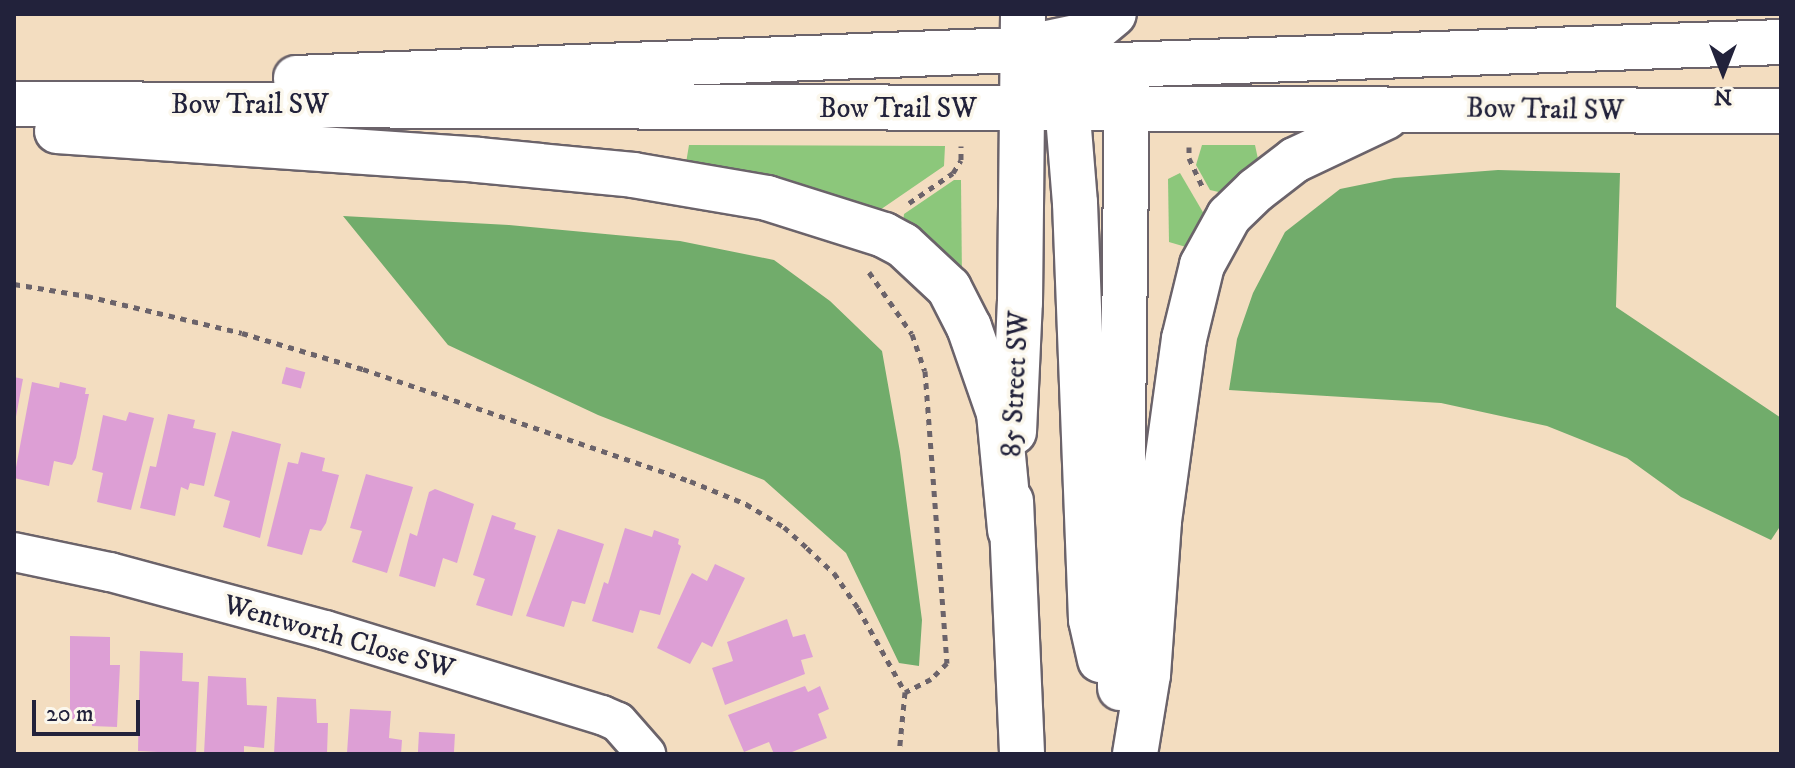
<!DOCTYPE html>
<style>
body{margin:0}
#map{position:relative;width:1795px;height:768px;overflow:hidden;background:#f3ddc0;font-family:"IM FELL DW Pica",serif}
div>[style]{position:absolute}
.green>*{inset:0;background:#8cc77b}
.forest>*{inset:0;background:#71ac6b}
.building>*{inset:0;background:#dd9fd5;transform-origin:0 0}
.path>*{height:5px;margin-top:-2.5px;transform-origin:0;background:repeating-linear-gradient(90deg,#6b636a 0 6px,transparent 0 12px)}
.roads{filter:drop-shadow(2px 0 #6b636a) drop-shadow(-2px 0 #6b636a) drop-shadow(0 2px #6b636a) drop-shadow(0 -2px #6b636a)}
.minor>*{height:38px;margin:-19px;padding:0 19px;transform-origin:19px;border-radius:19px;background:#fff}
.secondary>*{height:44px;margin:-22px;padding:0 22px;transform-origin:22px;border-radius:22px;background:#fff}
span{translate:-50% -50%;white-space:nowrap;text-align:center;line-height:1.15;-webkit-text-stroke:7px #fbf7ec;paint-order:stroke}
.street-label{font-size:28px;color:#22223b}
.frame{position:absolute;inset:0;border:16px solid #22223b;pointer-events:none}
.north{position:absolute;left:1683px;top:32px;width:80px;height:80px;-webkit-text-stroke:6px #fbf7ec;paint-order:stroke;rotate:180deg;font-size:22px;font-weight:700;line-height:32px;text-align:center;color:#22223b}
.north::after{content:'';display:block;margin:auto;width:28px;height:36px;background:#22223b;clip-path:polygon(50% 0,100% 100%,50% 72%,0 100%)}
.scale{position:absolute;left:32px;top:700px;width:108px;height:36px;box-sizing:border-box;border:4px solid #22223b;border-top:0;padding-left:10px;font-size:24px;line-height:28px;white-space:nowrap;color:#22223b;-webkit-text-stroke:6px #fbf7ec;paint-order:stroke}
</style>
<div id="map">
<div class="green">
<div style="clip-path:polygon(689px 145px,945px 146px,944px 166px,877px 212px,843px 197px,686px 163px)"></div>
<div style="clip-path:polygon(1202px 145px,1255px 145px,1258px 159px,1223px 193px,1210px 190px,1196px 165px)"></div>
<div style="clip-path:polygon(1180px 173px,1204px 214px,1186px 247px,1169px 242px,1168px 179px)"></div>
<div style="clip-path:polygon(954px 180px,961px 180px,962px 280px,903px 223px,904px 214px)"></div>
</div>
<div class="forest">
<div style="clip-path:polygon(1498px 170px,1620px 173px,1616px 307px,1781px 418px,1781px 525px,1771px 540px,1681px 497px,1627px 458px,1547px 426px,1441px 403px,1229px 390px,1237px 339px,1253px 293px,1285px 232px,1340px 189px,1394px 178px)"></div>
<div style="clip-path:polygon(343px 216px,509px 225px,680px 241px,774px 260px,830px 301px,882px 351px,900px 452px,922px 620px,919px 666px,899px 663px,846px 553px,764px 480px,598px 415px,448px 345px)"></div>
</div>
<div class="building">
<div style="left:286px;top:367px;width:20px;height:17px;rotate:15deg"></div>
<div style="clip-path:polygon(14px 377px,23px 379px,15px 422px,14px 422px)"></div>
<div style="clip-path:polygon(32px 382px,59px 388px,60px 382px,86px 388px,85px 394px,89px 394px,76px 458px,72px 465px,54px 461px,49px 486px,14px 478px)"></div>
<div style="clip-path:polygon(129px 412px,154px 418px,131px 510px,97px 502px,103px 473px,92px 470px,103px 415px,126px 421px)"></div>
<div style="clip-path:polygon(168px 414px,195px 420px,193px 428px,216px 433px,204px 486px,190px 483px,188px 490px,181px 487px,175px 516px,140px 508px,150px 466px,156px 467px)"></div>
<div style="clip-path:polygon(232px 431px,281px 444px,260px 538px,223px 527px,230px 501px,214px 496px)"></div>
<div style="clip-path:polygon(301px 452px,325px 458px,322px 471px,339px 475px,326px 523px,321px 531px,310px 529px,302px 555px,267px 546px,288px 462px,298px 464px)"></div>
<div style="clip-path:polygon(366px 474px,413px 487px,387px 573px,352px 562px,362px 531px,350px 528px)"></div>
<div style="clip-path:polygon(435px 489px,474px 504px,457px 563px,443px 558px,435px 587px,399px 576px,410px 533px,417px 536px,429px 492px)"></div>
<div style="clip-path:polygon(492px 515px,516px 523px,514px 529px,536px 536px,512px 616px,476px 605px,485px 579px,473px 575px)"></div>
<div style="clip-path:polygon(625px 528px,652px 537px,654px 530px,679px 539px,678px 544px,681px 546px,660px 615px,640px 610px,633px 633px,592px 621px,604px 582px,608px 584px)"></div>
<div style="clip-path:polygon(558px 529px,604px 544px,585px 604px,572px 601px,564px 627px,526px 616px)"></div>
<div style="clip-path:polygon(715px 564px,745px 578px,712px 647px,702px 642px,690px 664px,657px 648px,689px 578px,692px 573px,707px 581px)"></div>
<div style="clip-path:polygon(787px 619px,793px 637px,805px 634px,813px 657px,801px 660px,805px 674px,725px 705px,712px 668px,733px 661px,727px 642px)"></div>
<div style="clip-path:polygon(70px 636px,110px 637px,110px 665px,120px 665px,117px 727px,92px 726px,92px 719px,70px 719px)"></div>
<div style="clip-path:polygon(140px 651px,183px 653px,182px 681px,199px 682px,196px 754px,138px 751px)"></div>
<div style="clip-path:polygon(208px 676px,246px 678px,247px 705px,267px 706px,264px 748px,244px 746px,244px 754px,204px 754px)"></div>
<div style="clip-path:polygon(805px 686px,808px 692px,820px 686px,829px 709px,818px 714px,827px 738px,787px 754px,774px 754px,769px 742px,744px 752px,728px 715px)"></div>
<div style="clip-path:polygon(277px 697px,316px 699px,317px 723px,328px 723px,327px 754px,274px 754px)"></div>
<div style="clip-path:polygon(350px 709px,391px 711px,389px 738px,402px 740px,401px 754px,347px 753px)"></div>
<div style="left:419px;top:732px;width:36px;height:22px;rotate:3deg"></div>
</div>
<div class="path">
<div style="left:1189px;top:147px;width:11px;rotate:90deg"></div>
<div style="left:1189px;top:158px;width:31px;rotate:65deg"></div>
<div style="left:909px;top:203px;width:53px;rotate:-34.3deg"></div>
<div style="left:953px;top:173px;width:15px;rotate:-58deg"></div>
<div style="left:961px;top:160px;width:14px;rotate:-90deg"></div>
<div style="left:869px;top:272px;width:75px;rotate:55.3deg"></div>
<div style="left:912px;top:334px;width:39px;rotate:71deg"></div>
<div style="left:925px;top:371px;width:293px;rotate:85.7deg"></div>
<div style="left:947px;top:663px;width:23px;rotate:135deg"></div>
<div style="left:931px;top:679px;width:29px;rotate:153deg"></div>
<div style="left:14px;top:284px;width:74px;rotate:9.3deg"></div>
<div style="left:87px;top:296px;width:159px;rotate:13.4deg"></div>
<div style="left:242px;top:333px;width:126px;rotate:16.6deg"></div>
<div style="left:363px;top:369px;width:346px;rotate:18.9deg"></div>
<div style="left:690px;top:481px;width:61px;rotate:22.3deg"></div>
<div style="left:746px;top:504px;width:44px;rotate:31.2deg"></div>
<div style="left:784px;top:527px;width:31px;rotate:42deg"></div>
<div style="left:807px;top:548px;width:37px;rotate:43deg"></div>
<div style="left:834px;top:573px;width:42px;rotate:55.6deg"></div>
<div style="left:858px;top:608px;width:96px;rotate:60.8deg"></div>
<div style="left:905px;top:692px;width:62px;rotate:95.5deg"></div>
</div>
<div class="roads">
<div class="minor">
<div style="left:14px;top:552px;width:98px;rotate:11.8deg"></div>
<div style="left:110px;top:572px;width:223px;rotate:15.1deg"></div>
<div style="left:325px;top:630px;width:290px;rotate:17.1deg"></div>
<div style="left:602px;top:715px;width:17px;rotate:24deg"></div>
<div style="left:618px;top:722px;width:43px;rotate:48.8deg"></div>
</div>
<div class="secondary">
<div style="left:296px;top:78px;width:719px;rotate:-2.23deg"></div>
<div style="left:1014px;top:50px;width:78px;rotate:-11.9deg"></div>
<div style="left:1090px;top:34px;width:31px;rotate:-40deg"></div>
<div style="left:1065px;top:79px;width:124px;rotate:85.4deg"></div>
<div style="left:1075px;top:203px;width:417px;rotate:87.8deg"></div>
<div style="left:1091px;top:620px;width:41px;rotate:77.3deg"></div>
<div style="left:14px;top:104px;width:1767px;rotate:0.23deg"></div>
<div style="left:1023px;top:109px;width:28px;rotate:-55deg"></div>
<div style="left:1039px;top:86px;width:22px;rotate:-32deg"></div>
<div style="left:1058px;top:74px;width:34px;rotate:-14deg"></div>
<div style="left:1091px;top:66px;width:690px;rotate:-1.99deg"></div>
<div style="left:57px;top:131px;width:422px;rotate:3.9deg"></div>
<div style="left:478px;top:160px;width:156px;rotate:5.5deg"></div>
<div style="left:633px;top:175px;width:136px;rotate:9.7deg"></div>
<div style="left:767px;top:198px;width:123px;rotate:17.5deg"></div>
<div style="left:884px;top:235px;width:21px;rotate:28deg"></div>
<div style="left:903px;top:245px;width:63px;rotate:43.1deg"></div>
<div style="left:949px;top:288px;width:44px;rotate:62.9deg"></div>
<div style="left:969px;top:327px;width:91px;rotate:70.8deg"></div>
<div style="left:999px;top:413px;width:118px;rotate:84.6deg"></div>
<div style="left:1014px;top:432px;width:130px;rotate:-87.4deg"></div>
<div style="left:1020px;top:302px;width:288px;rotate:-89.4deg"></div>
<div style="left:1011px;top:501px;width:253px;rotate:87.5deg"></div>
<div style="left:1120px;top:688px;width:608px;rotate:-89.34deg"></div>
<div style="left:1135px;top:754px;width:80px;rotate:-80.7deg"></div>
<div style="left:1148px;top:675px;width:154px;rotate:-85.9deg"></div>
<div style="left:1159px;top:521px;width:184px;rotate:-82.2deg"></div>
<div style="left:1184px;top:339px;width:76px;rotate:-76.3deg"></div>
<div style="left:1202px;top:265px;width:56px;rotate:-61.1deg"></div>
<div style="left:1229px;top:216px;width:37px;rotate:-44deg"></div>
<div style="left:1256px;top:190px;width:49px;rotate:-37.6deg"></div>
<div style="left:1295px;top:160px;width:101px;rotate:-25.3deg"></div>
</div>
</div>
<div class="street-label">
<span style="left:250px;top:105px">Bow Trail SW</span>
<span style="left:898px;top:109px">Bow Trail SW</span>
<span style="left:1545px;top:110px;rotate:1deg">Bow Trail SW</span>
<span style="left:1016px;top:384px;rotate:-87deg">85 Street SW</span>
<span style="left:339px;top:637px;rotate:16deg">Wentworth Close SW</span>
</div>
<div class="frame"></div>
<div class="north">N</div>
<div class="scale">20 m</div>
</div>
